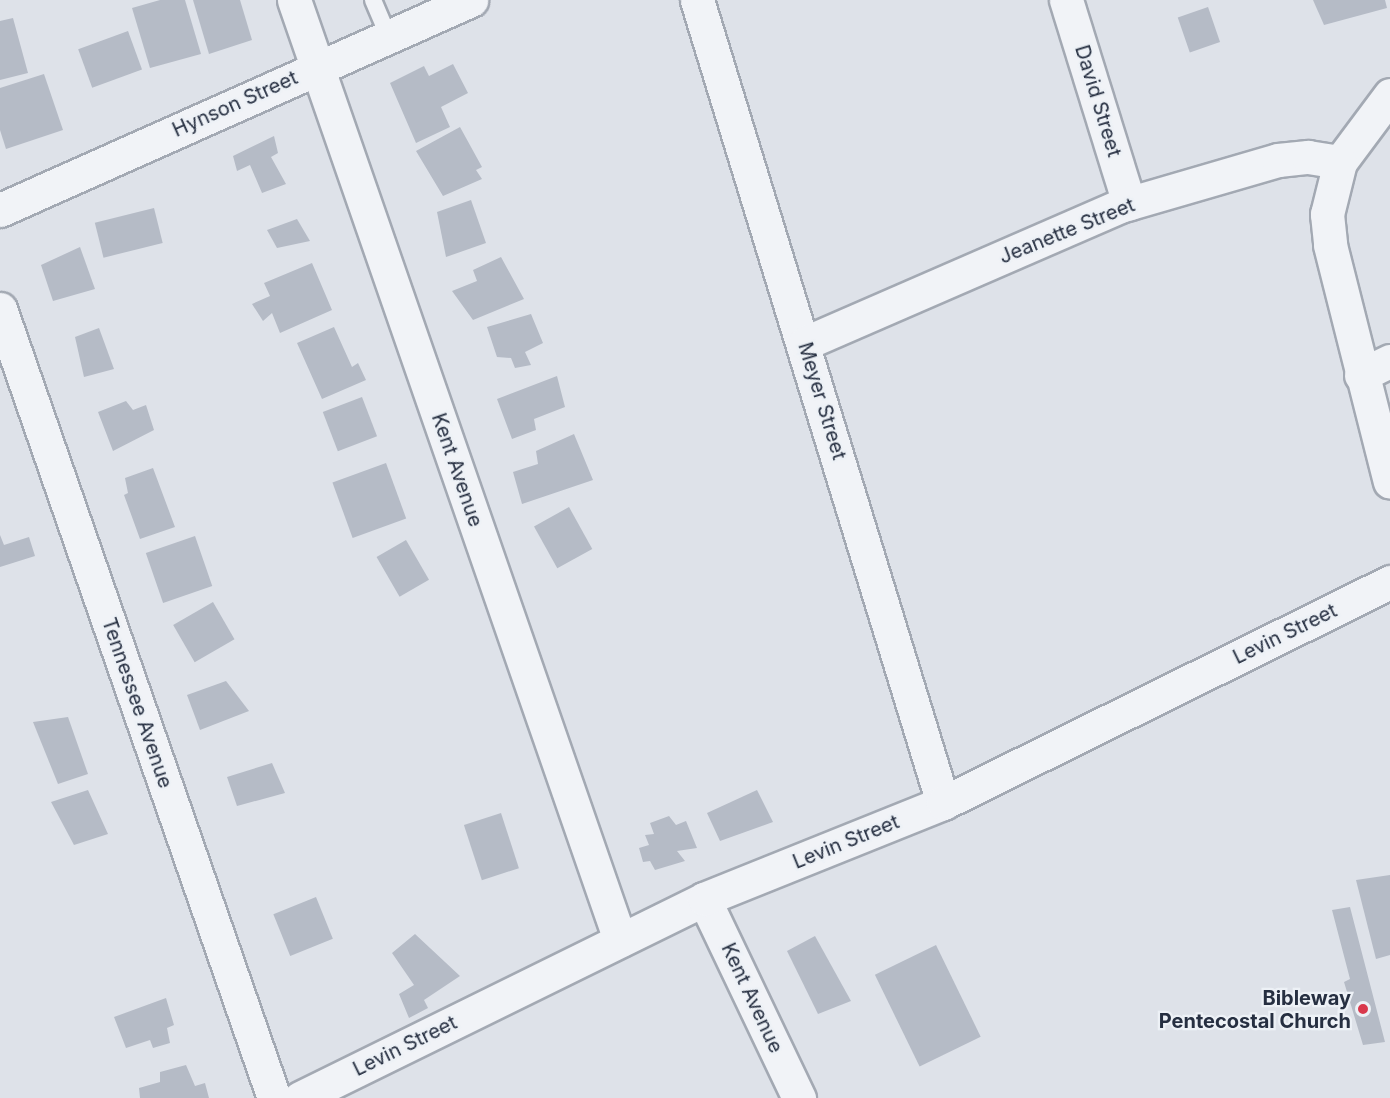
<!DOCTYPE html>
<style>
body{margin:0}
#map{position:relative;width:1390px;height:1098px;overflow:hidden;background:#dee2e9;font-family:Inter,sans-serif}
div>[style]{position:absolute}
.building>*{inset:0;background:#b5bbc6;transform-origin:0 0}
.roads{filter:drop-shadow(2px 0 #a3a9b3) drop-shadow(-2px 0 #a3a9b3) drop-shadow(0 2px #a3a9b3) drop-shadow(0 -2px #a3a9b3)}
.service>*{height:16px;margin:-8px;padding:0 8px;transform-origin:8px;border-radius:8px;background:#f1f3f7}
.minor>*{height:33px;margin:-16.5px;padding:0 16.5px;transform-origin:16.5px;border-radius:16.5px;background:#f1f3f7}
.dots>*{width:16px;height:16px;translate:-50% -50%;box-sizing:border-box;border:3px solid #edf1f6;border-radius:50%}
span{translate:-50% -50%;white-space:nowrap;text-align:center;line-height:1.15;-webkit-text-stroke:4.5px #edf1f6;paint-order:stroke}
.street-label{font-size:20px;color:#262f41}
.poi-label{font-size:20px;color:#262f41;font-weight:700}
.right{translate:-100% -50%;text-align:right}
</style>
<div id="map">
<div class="building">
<div style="clip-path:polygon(160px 0,185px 0,201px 54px,150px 68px,132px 8px)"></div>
<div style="clip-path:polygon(193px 0,240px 0,252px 40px,209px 54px)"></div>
<div style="clip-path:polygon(1313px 0,1385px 0,1387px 8px,1324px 25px)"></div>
<div style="left:1208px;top:7px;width:37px;height:32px;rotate:71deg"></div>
<div style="clip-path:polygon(13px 18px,28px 73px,0 80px,0 21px)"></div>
<div style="left:128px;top:31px;width:41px;height:53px;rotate:70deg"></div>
<div style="clip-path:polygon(453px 64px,468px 93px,441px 107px,450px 127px,416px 143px,390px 83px,424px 66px,429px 76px)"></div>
<div style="clip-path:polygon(44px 74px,63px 130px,6px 149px,0 130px,0 88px)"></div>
<div style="clip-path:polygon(460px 127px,482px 167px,476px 170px,482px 179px,443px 196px,416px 151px)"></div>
<div style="clip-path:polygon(274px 136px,278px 153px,271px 157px,286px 184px,262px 193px,250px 165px,237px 171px,233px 156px)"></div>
<div style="clip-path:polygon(471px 200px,486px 243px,446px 257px,437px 212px)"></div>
<div style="left:154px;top:208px;width:36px;height:61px;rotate:76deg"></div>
<div style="clip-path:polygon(297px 219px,310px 241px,277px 248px,267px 230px)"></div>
<div style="clip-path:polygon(80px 247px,95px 289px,53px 301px,41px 265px)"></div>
<div style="clip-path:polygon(501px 257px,524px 299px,473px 320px,452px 291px,477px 281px,473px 270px)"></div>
<div style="clip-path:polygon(312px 263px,332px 310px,280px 333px,272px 313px,263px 321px,252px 304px,270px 296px,264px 283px)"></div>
<div style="clip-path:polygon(531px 314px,543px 343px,525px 352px,531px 365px,515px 368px,511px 358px,497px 357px,487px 327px)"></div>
<div style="clip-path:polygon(334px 327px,352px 367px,358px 363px,366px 380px,322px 399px,297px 343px)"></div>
<div style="clip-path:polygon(99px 328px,114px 369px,84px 377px,75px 337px)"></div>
<div style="clip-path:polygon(557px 376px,565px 407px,534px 419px,536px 430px,512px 439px,497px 399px)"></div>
<div style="left:362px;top:397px;width:42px;height:42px;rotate:69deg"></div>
<div style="clip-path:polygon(126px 401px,133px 410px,146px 405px,154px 430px,113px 451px,98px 412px)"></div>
<div style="clip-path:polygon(574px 434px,593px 480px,522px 504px,513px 472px,538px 464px,536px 451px)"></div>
<div style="left:386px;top:463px;width:59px;height:57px;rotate:70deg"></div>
<div style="clip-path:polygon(153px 468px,175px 527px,140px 539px,124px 495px,128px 493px,125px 478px)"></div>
<div style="left:569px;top:507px;width:48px;height:40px;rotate:61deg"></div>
<div style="clip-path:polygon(0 535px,4px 545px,29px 537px,35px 556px,0 567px)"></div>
<div style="left:195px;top:536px;width:53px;height:52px;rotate:71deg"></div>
<div style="left:406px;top:540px;width:46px;height:34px;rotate:60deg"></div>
<div style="left:213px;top:602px;width:43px;height:46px;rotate:60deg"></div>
<div style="clip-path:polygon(226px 681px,249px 711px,200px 730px,187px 695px)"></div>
<div style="clip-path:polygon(68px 717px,88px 774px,58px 784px,33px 722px)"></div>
<div style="clip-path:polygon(272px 763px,285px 793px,237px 806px,227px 777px)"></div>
<div style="clip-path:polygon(88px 790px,108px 834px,74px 845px,51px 802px)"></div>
<div style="clip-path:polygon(757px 790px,773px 822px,720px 841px,707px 813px)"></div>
<div style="left:501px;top:813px;width:58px;height:39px;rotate:72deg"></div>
<div style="clip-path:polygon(669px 816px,676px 825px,686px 821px,697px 848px,677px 851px,685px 861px,655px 870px,650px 861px,643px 862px,639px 848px,649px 845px,645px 835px,654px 834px,650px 823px)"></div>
<div style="clip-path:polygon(1390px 875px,1390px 955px,1376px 959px,1356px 880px)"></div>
<div style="left:316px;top:897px;width:45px;height:46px;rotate:68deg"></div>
<div style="clip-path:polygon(1350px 907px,1385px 1042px,1363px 1045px,1344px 982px,1350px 979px,1332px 910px)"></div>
<div style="clip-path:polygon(415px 934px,460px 976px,424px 1000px,428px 1008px,409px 1018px,399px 994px,414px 985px,392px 953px)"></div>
<div style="clip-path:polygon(815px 936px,851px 1001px,818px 1014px,787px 951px)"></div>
<div style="left:936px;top:945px;width:102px;height:68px;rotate:64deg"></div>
<div style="clip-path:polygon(166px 998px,174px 1025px,167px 1028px,170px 1043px,153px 1048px,150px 1040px,126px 1048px,114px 1017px)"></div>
<div style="clip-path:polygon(186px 1065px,195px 1086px,205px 1083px,209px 1098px,140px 1098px,139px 1088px,160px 1082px,160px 1072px)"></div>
</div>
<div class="roads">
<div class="service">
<div style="left:373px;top:0;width:39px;rotate:67deg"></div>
</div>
<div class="minor">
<div style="left:294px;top:0;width:995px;rotate:70.87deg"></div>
<div style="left:697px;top:0;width:840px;rotate:72.97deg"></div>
<div style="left:1066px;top:0;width:213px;rotate:72.8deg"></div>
<div style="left:1390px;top:95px;width:84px;rotate:126.7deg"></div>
<div style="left:1340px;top:162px;width:54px;rotate:104deg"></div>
<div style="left:1327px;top:214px;width:31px;rotate:84deg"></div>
<div style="left:1330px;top:245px;width:244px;rotate:75.8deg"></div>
<div style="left:0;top:210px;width:516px;rotate:-24.03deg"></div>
<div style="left:0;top:309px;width:835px;rotate:70.85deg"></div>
<div style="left:805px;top:343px;width:344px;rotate:-23.5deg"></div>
<div style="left:1120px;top:206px;width:165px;rotate:-16.2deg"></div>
<div style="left:1278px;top:160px;width:30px;rotate:-6deg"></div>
<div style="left:1308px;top:157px;width:32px;rotate:9deg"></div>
<div style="left:1361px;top:375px;width:32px;rotate:-26deg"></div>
<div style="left:704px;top:899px;width:221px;rotate:64.5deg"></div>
<div style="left:300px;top:1098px;width:450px;rotate:-26.2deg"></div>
<div style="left:704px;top:899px;width:258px;rotate:-21.9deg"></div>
<div style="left:943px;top:803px;width:499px;rotate:-26.3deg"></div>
</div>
</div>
<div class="dots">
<div style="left:1363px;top:1009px;background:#d9384c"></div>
</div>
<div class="street-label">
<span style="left:1098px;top:101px;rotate:73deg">David Street</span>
<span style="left:235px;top:104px;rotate:-24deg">Hynson Street</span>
<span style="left:1067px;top:231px;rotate:-22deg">Jeanette Street</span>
<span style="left:822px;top:401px;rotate:73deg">Meyer Street</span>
<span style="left:457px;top:470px;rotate:71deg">Kent Avenue</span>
<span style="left:1285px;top:634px;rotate:-26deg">Levin Street</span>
<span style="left:137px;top:703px;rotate:71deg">Tennessee Avenue</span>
<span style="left:846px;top:842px;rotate:-22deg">Levin Street</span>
<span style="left:752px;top:998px;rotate:65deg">Kent Avenue</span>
<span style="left:405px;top:1046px;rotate:-26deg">Levin Street</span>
</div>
<div class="poi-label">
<span class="right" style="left:1351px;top:1010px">Bibleway<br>Pentecostal Church</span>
</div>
</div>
